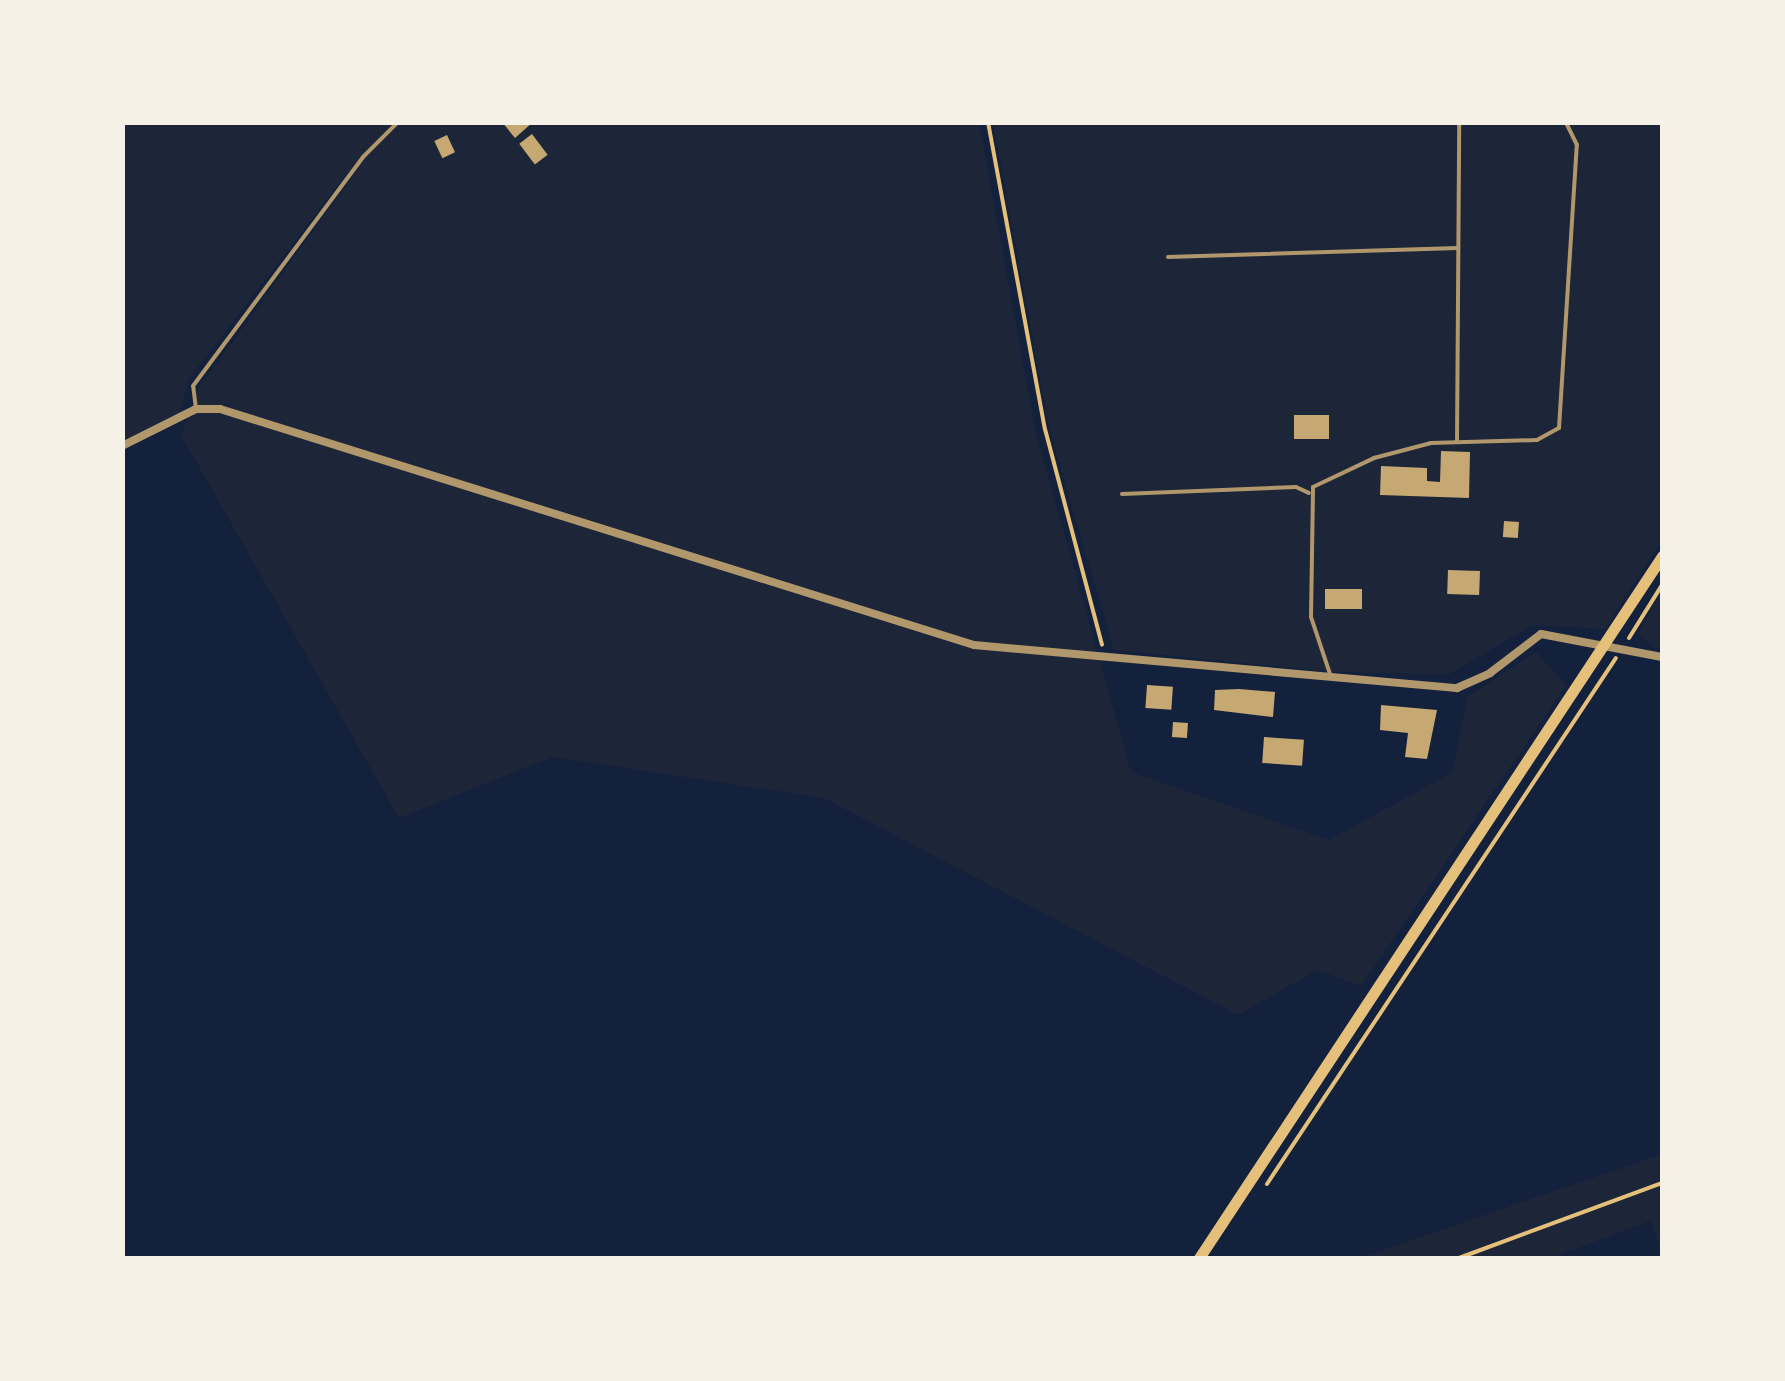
<!DOCTYPE html>
<style>
body{margin:0}
#map{position:relative;width:1785px;height:1381px;overflow:hidden;background:#14213d;font-family:Roboto,sans-serif}
div>[style]{position:absolute}
.green>*{inset:0;background:#1d2539}
.building>*{inset:0;background:#c6a872;transform-origin:0 0}
.path>*{height:4px;margin:-2px;padding:0 2px;transform-origin:2px;border-radius:2px;background:#e5c07b}
.service>*{height:4px;margin:-2px;padding:0 2px;transform-origin:2px;border-radius:2px;background:#b1986c}
.minor>*{height:8px;margin:-4px;padding:0 4px;transform-origin:4px;border-radius:4px;background:#b1986c}
.secondary>*{height:11px;margin:-5.5px;padding:0 5.5px;transform-origin:5.5px;border-radius:5.5px;background:#e5c07b}
span{translate:-50% -50%;white-space:nowrap;text-align:center;line-height:1.15;-webkit-text-stroke:10px #f6f1e7;paint-order:stroke}
.frame{position:absolute;inset:0;border:125px solid #f6f1e7;pointer-events:none}
</style>
<div id="map">
<div class="green">
<div style="clip-path:polygon(122px 123px,979px 123px,1035px 430px,1131px 772px,1329px 840px,1453px 772px,1467px 697px,1536px 652px,1566px 685px,1361px 986px,1317px 970px,1238px 1015px,824px 798px,553px 757px,399px 818px,181px 435px,198px 389px,359px 168px,352px 167px,188px 380px,180px 416px,123px 443px)"></div>
<div style="clip-path:polygon(993px 123px,1662px 123px,1662px 540px,1605px 629px,1533px 625px,1449px 674px,1335px 672px,1114px 650px,1049px 428px)"></div>
<div style="clip-path:polygon(1662px 591px,1662px 648px,1655px 648px,1637px 634px)"></div>
<div style="clip-path:polygon(1662px 1154px,1662px 1252px,1650px 1221px,1551px 1258px,1360px 1258px)"></div>
</div>
<div class="building">
<div style="clip-path:polygon(502px 122px,533px 122px,515px 138px)"></div>
<div style="left:532px;top:134px;width:26px;height:16px;rotate:53deg"></div>
<div style="left:447px;top:135px;width:19px;height:14px;rotate:65deg"></div>
<div style="left:1294px;top:415px;width:35px;height:24px"></div>
<div style="clip-path:polygon(1441px 451px,1470px 452px,1469px 498px,1380px 495px,1381px 466px,1427px 468px,1427px 481px,1440px 482px)"></div>
<div style="left:1504px;top:521px;width:15px;height:16px;rotate:4deg"></div>
<div style="left:1448px;top:570px;width:32px;height:24px;rotate:2deg"></div>
<div style="left:1325px;top:589px;width:37px;height:20px"></div>
<div style="left:1147px;top:685px;width:26px;height:23px;rotate:4deg"></div>
<div style="clip-path:polygon(1239px 689px,1275px 692px,1273px 717px,1214px 710px,1215px 690px)"></div>
<div style="clip-path:polygon(1381px 705px,1437px 710px,1427px 759px,1405px 757px,1408px 733px,1380px 730px)"></div>
<div style="left:1173px;top:722px;width:15px;height:15px;rotate:4deg"></div>
<div style="left:1264px;top:737px;width:40px;height:26px;rotate:4deg"></div>
</div>
<div class="path">
<div style="left:988px;top:122px;width:312px;rotate:79.5deg"></div>
<div style="left:1045px;top:429px;width:223px;rotate:75.2deg"></div>
<div style="left:1629px;top:638px;width:62px;rotate:-58.1deg"></div>
<div style="left:1267px;top:1184px;width:631px;rotate:-56.44deg"></div>
<div style="left:1459px;top:1258px;width:216px;rotate:-20.3deg"></div>
</div>
<div class="service">
<div style="left:1168px;top:257px;width:290px;rotate:-1.8deg"></div>
<div style="left:196px;top:409px;width:23px;rotate:-97deg"></div>
<div style="left:193px;top:386px;width:285px;rotate:-53.4deg"></div>
<div style="left:363px;top:157px;width:49px;rotate:-45deg"></div>
<div style="left:1457px;top:442px;width:320px;rotate:-89.6deg"></div>
<div style="left:1122px;top:494px;width:174px;rotate:-2.3deg"></div>
<div style="left:1296px;top:487px;width:14px;rotate:25deg"></div>
<div style="left:1330px;top:674px;width:60px;rotate:-108.4deg"></div>
<div style="left:1311px;top:617px;width:130px;rotate:-89.1deg"></div>
<div style="left:1313px;top:487px;width:68px;rotate:-25.4deg"></div>
<div style="left:1374px;top:458px;width:59px;rotate:-14.7deg"></div>
<div style="left:1431px;top:443px;width:106px;rotate:-1.6deg"></div>
<div style="left:1537px;top:440px;width:25px;rotate:-29deg"></div>
<div style="left:1559px;top:428px;width:284px;rotate:-86.4deg"></div>
<div style="left:1577px;top:145px;width:25px;rotate:-116deg"></div>
</div>
<div class="minor">
<div style="left:122px;top:446px;width:83px;rotate:-26.6deg"></div>
<div style="left:196px;top:409px;width:24px"></div>
<div style="left:220px;top:409px;width:790px;rotate:17.38deg"></div>
<div style="left:974px;top:645px;width:485px;rotate:5.1deg"></div>
<div style="left:1457px;top:688px;width:36px;rotate:-24deg"></div>
<div style="left:1490px;top:673px;width:64px;rotate:-37.4deg"></div>
<div style="left:1541px;top:634px;width:123px;rotate:10.8deg"></div>
</div>
<div class="secondary">
<div style="left:1199px;top:1258px;width:841px;rotate:-56.59deg"></div>
</div>
<div class="frame"></div>
</div>
